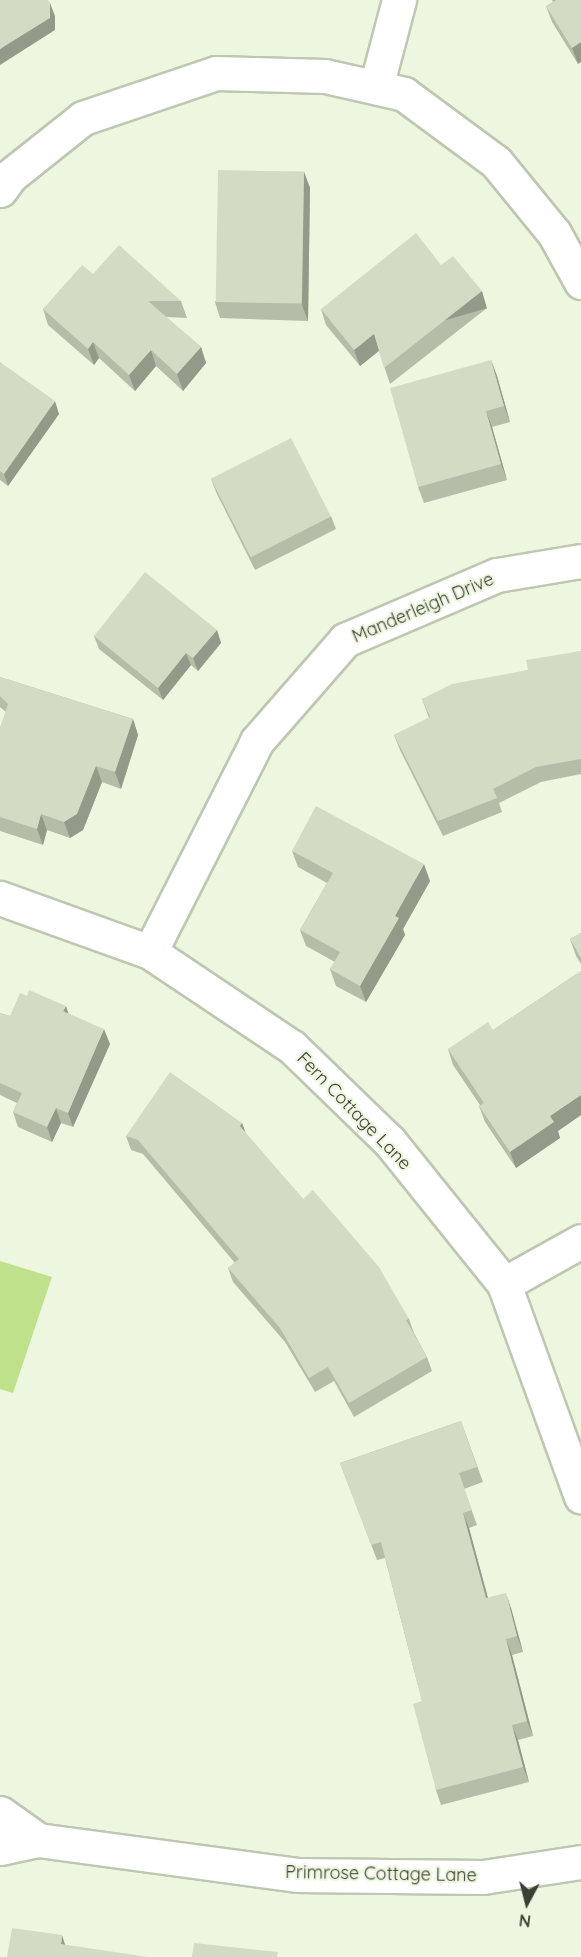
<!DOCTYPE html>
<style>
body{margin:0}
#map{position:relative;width:581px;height:1957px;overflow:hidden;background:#edf7df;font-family:Quicksand,sans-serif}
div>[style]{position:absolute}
.water>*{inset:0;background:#c0e18b}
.roads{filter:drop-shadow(2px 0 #bec7b1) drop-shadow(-2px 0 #bec7b1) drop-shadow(0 2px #bec7b1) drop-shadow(0 -2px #bec7b1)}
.minor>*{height:33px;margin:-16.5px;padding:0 16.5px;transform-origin:16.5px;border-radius:16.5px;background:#fff}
.wall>*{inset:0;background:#b5bda9}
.shaded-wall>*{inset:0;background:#939a89;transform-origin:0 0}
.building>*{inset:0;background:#d2dcc4;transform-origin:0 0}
span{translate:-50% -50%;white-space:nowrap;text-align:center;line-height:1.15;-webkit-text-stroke:4.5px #edf7df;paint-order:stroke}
.street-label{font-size:18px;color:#3a3e35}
.north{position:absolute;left:497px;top:1873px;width:60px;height:60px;-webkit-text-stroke:4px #edf7df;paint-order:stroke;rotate:187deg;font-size:16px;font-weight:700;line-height:24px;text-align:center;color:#3a3e35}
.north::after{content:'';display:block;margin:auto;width:21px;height:27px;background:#3a3e35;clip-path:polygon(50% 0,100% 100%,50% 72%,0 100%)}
</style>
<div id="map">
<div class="water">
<div style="clip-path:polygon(0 1261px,52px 1277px,13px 1393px,0 1389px)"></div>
</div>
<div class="roads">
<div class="minor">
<div style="left:376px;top:87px;width:90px;rotate:-75.2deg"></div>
<div style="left:0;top:190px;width:17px;rotate:-54deg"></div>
<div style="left:10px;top:176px;width:93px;rotate:-38.5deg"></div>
<div style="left:83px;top:118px;width:140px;rotate:-18.7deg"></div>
<div style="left:216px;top:73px;width:109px;rotate:1.6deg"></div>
<div style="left:325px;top:76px;width:81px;rotate:12.8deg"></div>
<div style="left:404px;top:94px;width:114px;rotate:36.5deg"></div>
<div style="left:496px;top:162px;width:92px;rotate:50.8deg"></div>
<div style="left:554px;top:233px;width:56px;rotate:61.1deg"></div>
<div style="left:0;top:898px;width:159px;rotate:19.8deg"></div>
<div style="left:150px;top:952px;width:171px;rotate:33.8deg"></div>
<div style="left:292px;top:1047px;width:136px;rotate:44.1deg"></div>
<div style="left:390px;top:1142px;width:182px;rotate:51.2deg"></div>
<div style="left:504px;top:1284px;width:226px;rotate:70.1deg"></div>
<div style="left:150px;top:952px;width:237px;rotate:-63.1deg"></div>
<div style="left:257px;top:741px;width:134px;rotate:-48.9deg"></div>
<div style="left:345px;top:640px;width:165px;rotate:-23.2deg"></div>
<div style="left:497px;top:575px;width:85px;rotate:-9.5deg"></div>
<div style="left:504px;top:1284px;width:88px;rotate:-29.2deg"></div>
<div style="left:0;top:1813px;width:47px;rotate:35.4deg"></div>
<div style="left:0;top:1848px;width:39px;rotate:-12deg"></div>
<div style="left:38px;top:1840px;width:261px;rotate:7.7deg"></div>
<div style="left:297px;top:1875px;width:186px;rotate:0.6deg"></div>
<div style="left:483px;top:1877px;width:99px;rotate:-8.7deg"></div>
</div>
</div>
<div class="wall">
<div style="clip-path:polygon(552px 0,581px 0,578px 64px,552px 22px,546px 6px,553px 2px)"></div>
<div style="clip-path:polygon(304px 172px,310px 188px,308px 321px,220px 318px,215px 302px)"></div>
<div style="clip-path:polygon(93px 274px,181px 301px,187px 318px,166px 317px,201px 347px,206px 363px,183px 391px,156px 366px,135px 391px,99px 358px,94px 365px,48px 325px,43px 309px)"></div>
<div style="clip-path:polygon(487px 308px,390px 384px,379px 351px,360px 366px,326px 325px,321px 309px)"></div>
<div style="clip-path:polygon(491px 360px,497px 376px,510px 422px,492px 427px,507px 480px,424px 503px,418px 487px)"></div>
<div style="clip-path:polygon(0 362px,59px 414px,8px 486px,0 480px)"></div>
<div style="clip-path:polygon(211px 479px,331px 516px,336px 529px,255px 570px,216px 492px)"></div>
<div style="clip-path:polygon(217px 630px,221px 643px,198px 671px,191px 665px,163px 700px,99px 649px,94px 636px)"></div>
<div style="clip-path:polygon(581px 651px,581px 774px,541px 782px,499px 803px,502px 812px,443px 836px,400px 750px,394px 735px,429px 718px,422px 699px,528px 670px)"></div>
<div style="clip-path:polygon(0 677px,133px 719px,138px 735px,121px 789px,102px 782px,83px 830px,70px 838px,47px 830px,43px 845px,0 831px,0 728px,6px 712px,0 707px)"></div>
<div style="clip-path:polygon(292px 851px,430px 881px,403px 929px,405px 935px,366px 1002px,336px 986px,330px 969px,335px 962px,306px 946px,300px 930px,327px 883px,298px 867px)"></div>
<div style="clip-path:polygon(581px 933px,581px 964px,576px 956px,570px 939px)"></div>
<div style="clip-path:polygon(581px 971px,581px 1115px,558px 1131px,560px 1138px,516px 1168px,485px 1122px,479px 1106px,480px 1105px,453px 1065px,448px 1049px,493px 1030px)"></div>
<div style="clip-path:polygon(0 1013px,10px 1016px,68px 1014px,110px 1044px,73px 1127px,61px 1123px,52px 1142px,18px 1127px,13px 1112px,17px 1103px,0 1095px)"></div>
<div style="clip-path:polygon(242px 1123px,246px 1134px,303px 1199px,409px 1319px,414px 1333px,427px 1357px,432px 1371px,354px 1417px,334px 1381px,315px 1392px,285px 1342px,233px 1282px,228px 1268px,235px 1263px,143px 1154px,131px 1150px,126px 1136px)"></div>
<div style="clip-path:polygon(461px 1421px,483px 1482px,464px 1489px,477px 1525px,469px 1528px,488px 1598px,511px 1608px,523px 1652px,512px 1655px,533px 1736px,518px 1740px,529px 1782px,441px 1805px,436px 1790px,422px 1701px,385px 1558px,377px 1560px,340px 1463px)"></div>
</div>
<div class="shaded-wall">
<div style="clip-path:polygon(50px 3px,55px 16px,55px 30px,0 65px,0 49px)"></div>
<div style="clip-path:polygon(581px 42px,581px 62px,578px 64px,572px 48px)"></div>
<div style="clip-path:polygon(304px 172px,310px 188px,308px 321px,302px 305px)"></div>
<div style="left:482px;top:291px;width:18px;height:125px;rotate:74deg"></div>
<div style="clip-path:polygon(374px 334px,380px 350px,360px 366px,354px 350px)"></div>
<div style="clip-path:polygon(93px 342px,99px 358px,94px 365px,88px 349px)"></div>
<div style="clip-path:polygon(201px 347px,206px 363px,183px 391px,177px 374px)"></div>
<div style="clip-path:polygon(151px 350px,156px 366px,135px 391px,129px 375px)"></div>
<div style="clip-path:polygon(491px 360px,497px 376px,510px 422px,504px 406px)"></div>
<div style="clip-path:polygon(55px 401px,59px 414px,8px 486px,4px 474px)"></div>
<div style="clip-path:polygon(486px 411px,492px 427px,507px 480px,501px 464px)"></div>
<div style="clip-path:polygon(217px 630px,221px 643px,198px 671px,193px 658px)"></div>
<div style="clip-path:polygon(186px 653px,191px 665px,163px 700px,158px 688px)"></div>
<div style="clip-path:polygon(133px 719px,138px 735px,121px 789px,115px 772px)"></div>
<div style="clip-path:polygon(96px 766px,102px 782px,83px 830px,70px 838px,64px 822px)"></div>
<div style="clip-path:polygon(41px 814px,47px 830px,43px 845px,37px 829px)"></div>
<div style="clip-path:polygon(424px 864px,430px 881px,403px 929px,405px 935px,366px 1002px,360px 986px,395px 916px)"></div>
<div style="clip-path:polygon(66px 1006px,71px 1021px,63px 1011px)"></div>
<div style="clip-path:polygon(104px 1029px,110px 1044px,73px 1127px,68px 1113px)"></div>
<div style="clip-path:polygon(581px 1095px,581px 1115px,558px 1131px,560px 1138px,516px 1168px,510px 1152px,550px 1116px)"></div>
<div style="clip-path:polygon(56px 1108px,61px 1123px,52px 1142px,47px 1127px)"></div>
<div style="clip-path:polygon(242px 1123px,247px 1137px,240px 1126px)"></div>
<div style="clip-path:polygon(463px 1513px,469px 1528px,492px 1613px,486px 1598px)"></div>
<div style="clip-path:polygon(506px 1593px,511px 1608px,523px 1652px,517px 1636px)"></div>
<div style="clip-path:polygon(506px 1639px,512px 1655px,533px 1736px,527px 1721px)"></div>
<div style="clip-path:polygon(512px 1725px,518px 1740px,529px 1782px,523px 1767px)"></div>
<div style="clip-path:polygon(62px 1935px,67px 1951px,61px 1944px)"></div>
</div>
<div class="building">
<div style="clip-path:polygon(0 0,48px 0,50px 3px,50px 18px,0 49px)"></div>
<div style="clip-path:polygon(556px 0,581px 0,581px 42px,572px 48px,546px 6px)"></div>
<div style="left:218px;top:170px;width:86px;height:132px;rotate:1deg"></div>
<div style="clip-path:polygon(416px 233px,441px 265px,453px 256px,482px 291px,384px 368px,374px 334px,354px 350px,321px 309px)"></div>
<div style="clip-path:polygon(119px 245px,181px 301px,148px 301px,201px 347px,177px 374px,151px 350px,129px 375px,93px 342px,88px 349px,43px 309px,82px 265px,93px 274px)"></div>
<div style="clip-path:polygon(491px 360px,504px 406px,486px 411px,501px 464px,418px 487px,390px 388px)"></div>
<div style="clip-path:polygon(0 362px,55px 401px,4px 474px,0 471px)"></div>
<div style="left:291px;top:438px;width:88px;height:90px;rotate:63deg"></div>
<div style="clip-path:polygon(145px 572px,217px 630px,193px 658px,186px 653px,158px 688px,94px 636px)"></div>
<div style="clip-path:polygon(581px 651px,581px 759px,536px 767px,493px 789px,497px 798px,438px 821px,394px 735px,430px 717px,422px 699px,452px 684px,528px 670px,526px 660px)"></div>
<div style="clip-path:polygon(0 677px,133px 719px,115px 772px,96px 766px,77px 814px,64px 822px,41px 814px,37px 829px,0 817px,0 728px,8px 704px,0 696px)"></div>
<div style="clip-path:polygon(316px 806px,424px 864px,395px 916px,399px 918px,360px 986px,330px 969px,340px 952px,300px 930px,333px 873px,292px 851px)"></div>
<div style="clip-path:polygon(581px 933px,581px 958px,570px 939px)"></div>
<div style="clip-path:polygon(581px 971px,581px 1095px,550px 1116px,554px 1122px,510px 1152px,479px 1106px,484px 1103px,448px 1049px,488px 1022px,493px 1030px)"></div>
<div style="clip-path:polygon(29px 990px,66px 1006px,63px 1011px,104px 1029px,68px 1113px,56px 1108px,47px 1127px,13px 1112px,22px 1093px,0 1083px,0 1013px,10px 1016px,20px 993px,27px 996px)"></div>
<div style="clip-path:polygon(170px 1072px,242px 1123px,240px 1126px,303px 1199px,313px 1190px,379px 1267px,409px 1319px,406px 1320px,427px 1357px,349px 1403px,328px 1367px,309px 1378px,280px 1328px,228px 1268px,239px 1259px,138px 1140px,126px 1136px)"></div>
<div style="clip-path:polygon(461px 1421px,477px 1467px,459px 1473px,472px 1510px,463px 1513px,486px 1598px,506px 1593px,517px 1636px,506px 1639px,527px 1721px,512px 1725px,523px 1767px,436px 1790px,413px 1704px,422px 1701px,381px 1542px,371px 1545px,340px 1463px)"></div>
<div style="clip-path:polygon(12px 1928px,62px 1935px,61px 1944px,148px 1957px,7px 1957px)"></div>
<div style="clip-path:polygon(194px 1943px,278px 1952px,277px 1957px,192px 1957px)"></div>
</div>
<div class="street-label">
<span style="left:423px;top:608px;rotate:-23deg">Manderleigh Drive</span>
<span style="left:354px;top:1111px;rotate:46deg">Fern Cottage Lane</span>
<span style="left:381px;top:1874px;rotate:1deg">Primrose Cottage Lane</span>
</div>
<div class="north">N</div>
</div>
